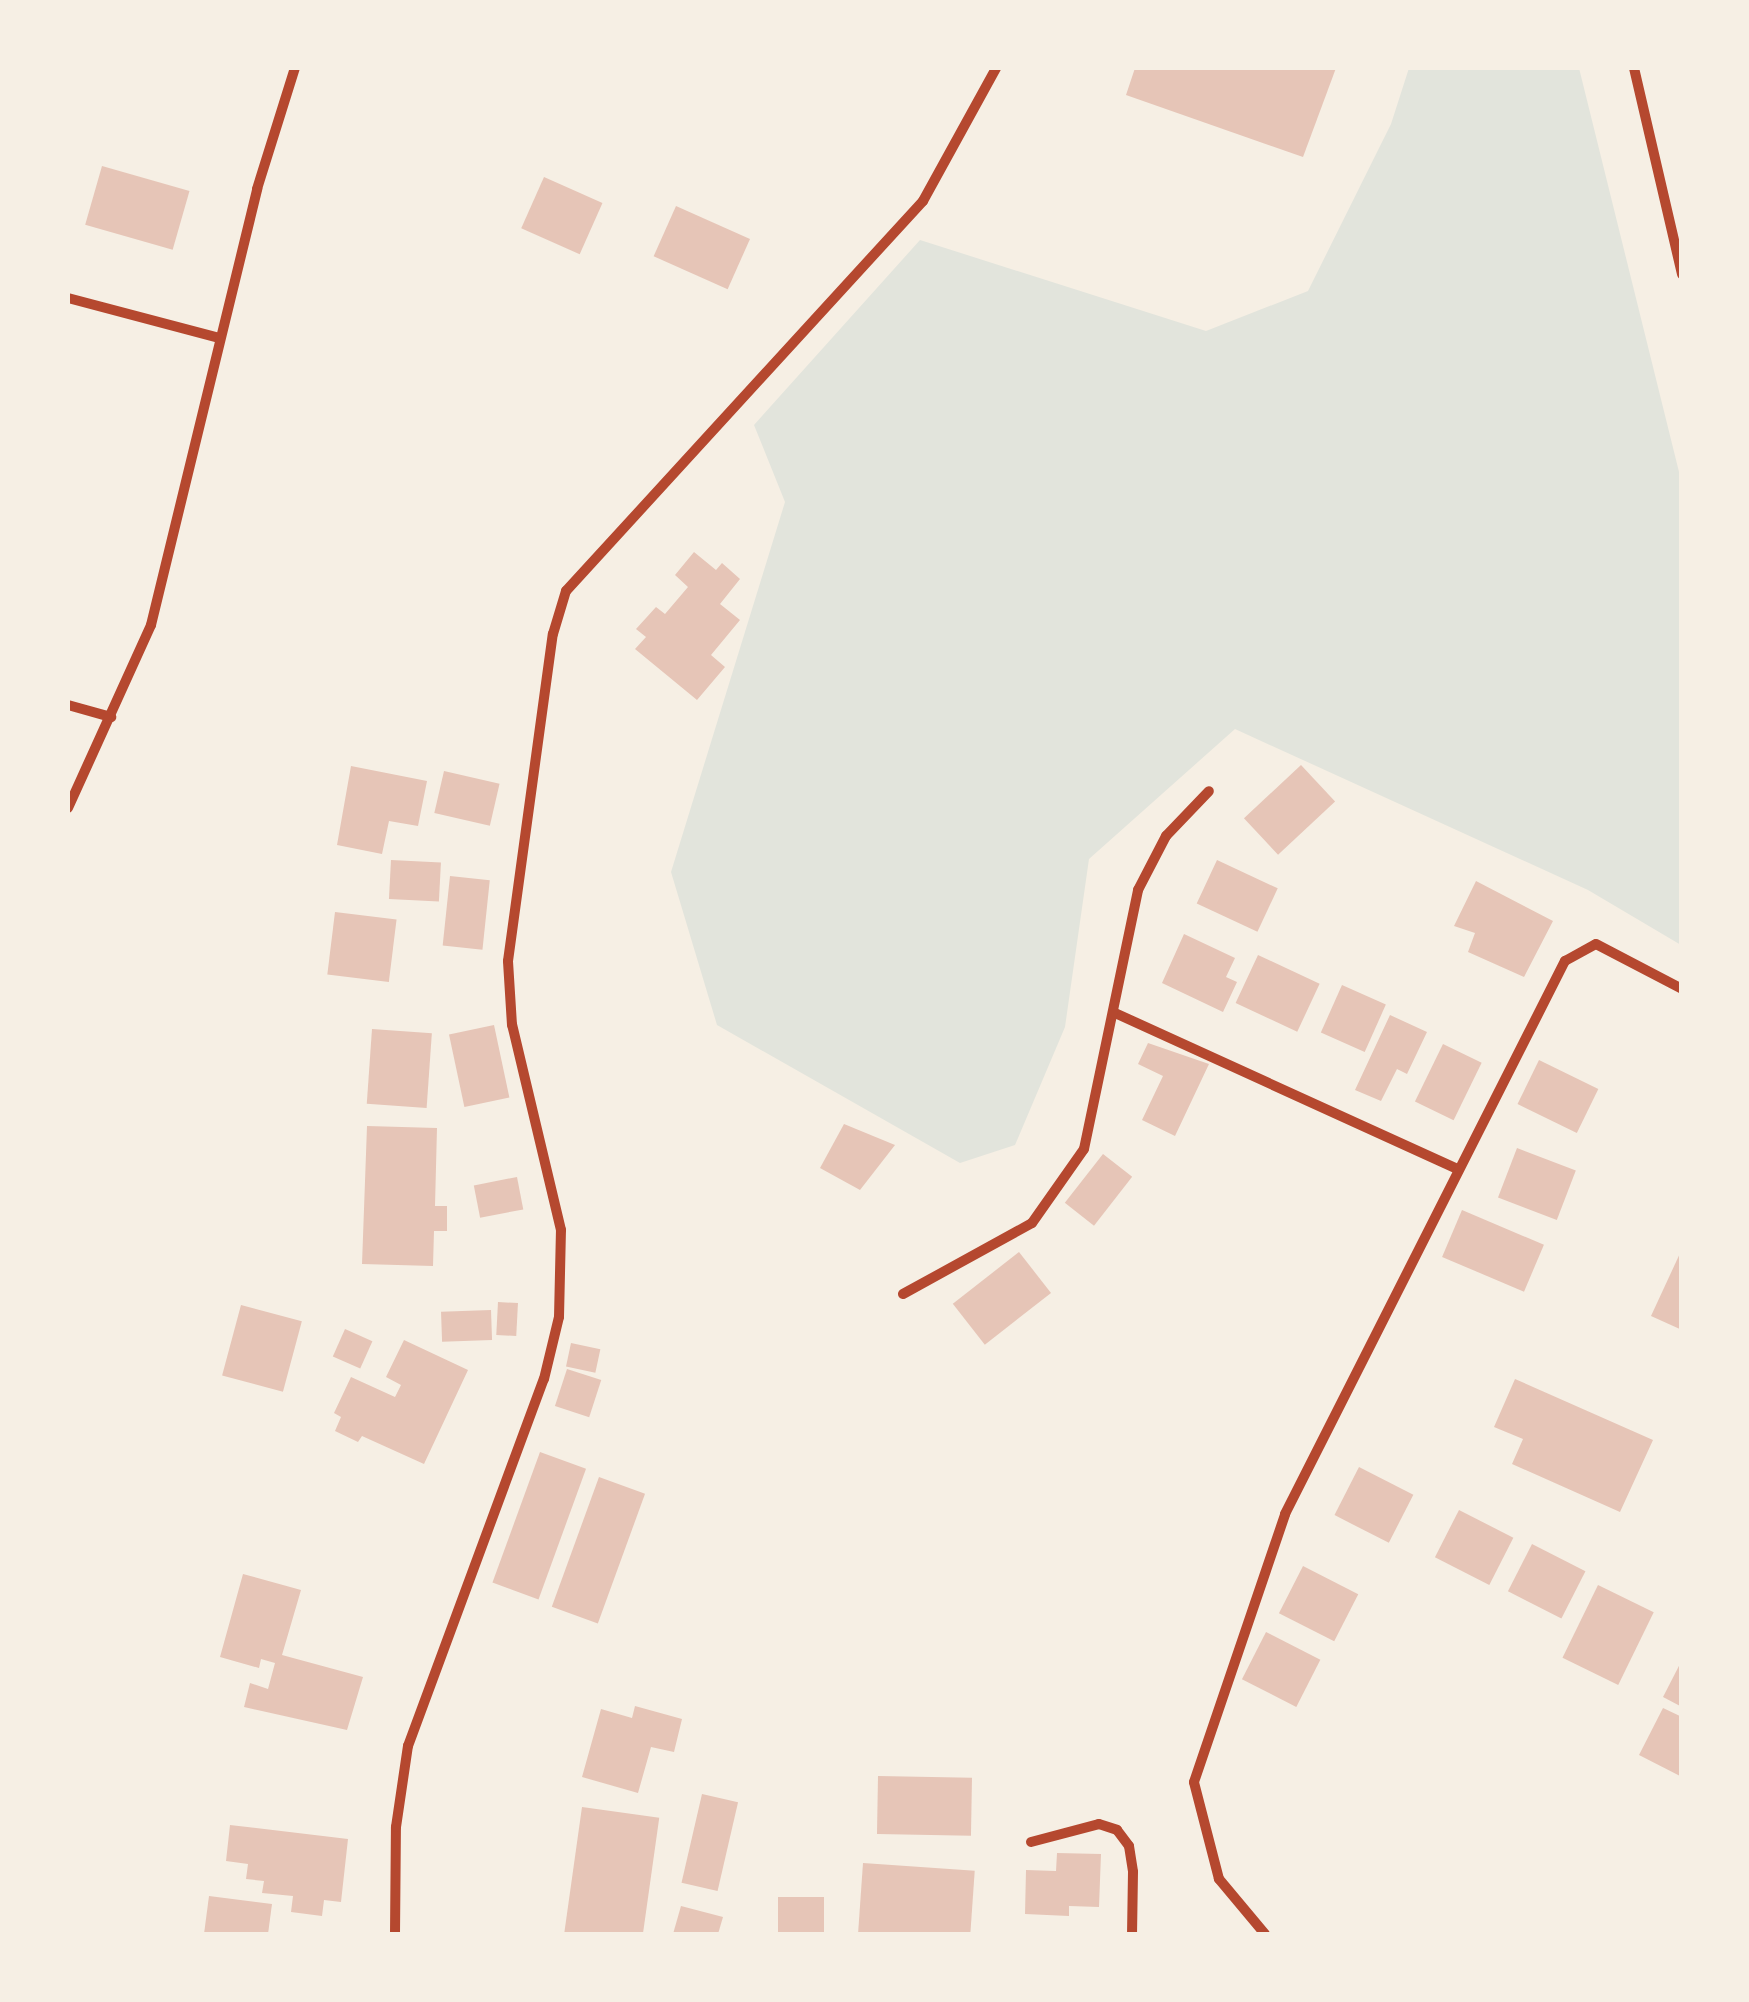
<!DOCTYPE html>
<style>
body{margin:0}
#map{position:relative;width:1749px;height:2002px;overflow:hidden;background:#f6efe4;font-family:"Source Sans 3",sans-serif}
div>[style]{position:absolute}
.green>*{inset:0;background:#e2e4dc}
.building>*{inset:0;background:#e6c5b7;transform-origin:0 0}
.minor>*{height:10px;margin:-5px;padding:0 5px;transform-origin:5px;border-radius:5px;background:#b5482f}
span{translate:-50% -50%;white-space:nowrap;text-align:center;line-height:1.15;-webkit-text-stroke:10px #f6efe4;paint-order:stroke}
.frame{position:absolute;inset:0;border:70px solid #f6efe4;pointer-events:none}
</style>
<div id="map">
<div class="green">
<div style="clip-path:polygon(1409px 68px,1579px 68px,1681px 480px,1681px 945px,1588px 890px,1235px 729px,1089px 859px,1065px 1027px,1015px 1145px,960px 1163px,717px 1025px,671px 872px,785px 502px,754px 425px,920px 240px,1206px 331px,1308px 291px,1391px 124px)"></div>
</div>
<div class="building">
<div style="clip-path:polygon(1135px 68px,1336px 68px,1303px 157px,1126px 95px)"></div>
<div style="left:102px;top:166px;width:91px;height:61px;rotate:16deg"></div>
<div style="left:544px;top:177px;width:64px;height:56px;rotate:24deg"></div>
<div style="left:676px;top:206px;width:81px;height:55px;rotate:24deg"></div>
<div style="clip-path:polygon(694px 552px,716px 570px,722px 563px,740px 579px,720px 604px,740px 620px,711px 655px,725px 667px,697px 700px,635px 649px,646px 637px,636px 629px,656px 607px,665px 614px,688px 587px,675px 575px)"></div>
<div style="left:1301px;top:765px;width:50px;height:78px;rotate:47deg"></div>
<div style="clip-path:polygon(351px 766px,427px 781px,418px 826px,389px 821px,382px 854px,337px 845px)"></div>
<div style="left:444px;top:771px;width:57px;height:43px;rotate:13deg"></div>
<div style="left:391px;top:860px;width:50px;height:39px;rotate:3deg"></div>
<div style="left:1217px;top:860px;width:67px;height:48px;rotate:25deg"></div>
<div style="left:450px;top:876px;width:40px;height:70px;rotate:6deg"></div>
<div style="clip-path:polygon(1476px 881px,1553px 921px,1524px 977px,1468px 952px,1475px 933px,1454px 926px)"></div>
<div style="left:335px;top:912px;width:62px;height:63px;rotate:7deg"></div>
<div style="clip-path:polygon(1184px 934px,1235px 958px,1226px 977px,1237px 982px,1223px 1012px,1162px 983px)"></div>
<div style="left:1258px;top:955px;width:68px;height:53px;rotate:25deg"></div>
<div style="left:1342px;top:985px;width:48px;height:52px;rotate:24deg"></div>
<div style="clip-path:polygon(1390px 1015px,1427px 1032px,1407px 1074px,1397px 1069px,1381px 1101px,1355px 1090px)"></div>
<div style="left:494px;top:1025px;width:74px;height:46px;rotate:78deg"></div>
<div style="left:372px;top:1029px;width:60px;height:75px;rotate:4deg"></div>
<div style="clip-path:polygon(1148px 1043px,1209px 1064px,1175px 1136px,1142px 1120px,1163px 1076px,1138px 1064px)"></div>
<div style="left:1443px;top:1044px;width:43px;height:64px;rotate:26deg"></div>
<div style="left:1539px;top:1060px;width:66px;height:49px;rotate:26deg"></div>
<div style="clip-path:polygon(844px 1124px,895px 1145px,860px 1190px,820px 1168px)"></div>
<div style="clip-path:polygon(367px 1126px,437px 1128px,435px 1206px,447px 1206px,447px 1231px,434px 1231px,433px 1266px,362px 1264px)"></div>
<div style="left:1517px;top:1148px;width:63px;height:53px;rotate:21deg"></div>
<div style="left:1103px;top:1154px;width:37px;height:62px;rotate:38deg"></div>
<div style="left:517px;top:1177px;width:33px;height:44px;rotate:79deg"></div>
<div style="left:1462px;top:1210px;width:89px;height:51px;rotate:23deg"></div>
<div style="clip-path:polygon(1682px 1249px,1682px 1330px,1651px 1316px)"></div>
<div style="left:1019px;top:1252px;width:52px;height:84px;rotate:52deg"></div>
<div style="left:498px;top:1302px;width:20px;height:33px;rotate:3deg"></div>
<div style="left:241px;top:1305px;width:63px;height:73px;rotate:15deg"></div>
<div style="left:491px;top:1310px;width:30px;height:50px;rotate:88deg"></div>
<div style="left:345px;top:1329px;width:30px;height:30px;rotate:24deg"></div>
<div style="clip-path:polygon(404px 1340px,468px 1370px,424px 1464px,362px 1436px,358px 1442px,335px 1431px,341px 1417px,334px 1413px,351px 1377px,395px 1397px,401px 1385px,386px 1377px)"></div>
<div style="left:571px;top:1343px;width:30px;height:24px;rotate:12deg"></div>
<div style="left:567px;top:1369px;width:36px;height:39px;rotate:18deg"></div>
<div style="clip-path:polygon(1515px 1379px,1653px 1440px,1620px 1512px,1512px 1464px,1523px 1439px,1494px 1427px)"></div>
<div style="left:540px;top:1452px;width:49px;height:139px;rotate:20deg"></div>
<div style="left:1359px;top:1467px;width:61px;height:54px;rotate:27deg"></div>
<div style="left:599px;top:1477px;width:49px;height:138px;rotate:20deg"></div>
<div style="left:1459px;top:1510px;width:61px;height:53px;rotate:27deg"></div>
<div style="left:1532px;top:1544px;width:60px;height:53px;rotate:27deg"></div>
<div style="left:1303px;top:1566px;width:62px;height:53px;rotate:27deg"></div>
<div style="clip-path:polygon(243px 1574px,301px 1590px,282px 1655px,363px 1677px,347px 1730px,244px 1707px,250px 1683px,268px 1689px,275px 1663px,261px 1659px,259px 1668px,220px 1657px)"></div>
<div style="left:1598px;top:1585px;width:62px;height:81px;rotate:26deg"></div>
<div style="left:1266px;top:1632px;width:61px;height:53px;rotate:27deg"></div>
<div style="clip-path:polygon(1682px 1660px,1682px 1707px,1663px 1697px)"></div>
<div style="clip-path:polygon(635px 1706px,682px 1719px,674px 1752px,651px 1747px,638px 1793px,582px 1777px,601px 1709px,632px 1718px)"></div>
<div style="clip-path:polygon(1663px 1708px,1682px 1717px,1682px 1777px,1639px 1755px)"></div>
<div style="left:878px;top:1776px;width:94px;height:58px;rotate:1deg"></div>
<div style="left:702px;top:1794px;width:37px;height:91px;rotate:13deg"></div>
<div style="left:582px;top:1807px;width:78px;height:128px;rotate:8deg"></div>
<div style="clip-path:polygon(230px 1825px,348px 1839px,341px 1902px,324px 1900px,322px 1916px,291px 1912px,293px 1896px,262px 1893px,264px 1881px,246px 1879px,248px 1864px,226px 1861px)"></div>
<div style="clip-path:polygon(1057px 1853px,1101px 1854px,1099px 1907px,1069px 1906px,1069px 1916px,1025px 1914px,1026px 1870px,1056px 1871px)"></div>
<div style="left:863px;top:1863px;width:112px;height:71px;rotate:4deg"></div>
<div style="clip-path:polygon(209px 1896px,272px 1904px,268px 1934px,204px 1934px)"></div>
<div style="left:778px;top:1897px;width:46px;height:37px"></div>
<div style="clip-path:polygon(681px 1906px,723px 1917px,718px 1934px,673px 1934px)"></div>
</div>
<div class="minor">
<div style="left:1634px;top:68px;width:212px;rotate:76.9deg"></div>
<div style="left:68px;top:298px;width:156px;rotate:14.8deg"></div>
<div style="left:68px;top:705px;width:45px;rotate:15.6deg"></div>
<div style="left:68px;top:808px;width:201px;rotate:-65.6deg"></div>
<div style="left:151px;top:625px;width:449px;rotate:-76.3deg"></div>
<div style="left:257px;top:189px;width:127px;rotate:-72.6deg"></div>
<div style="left:1115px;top:1013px;width:376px;rotate:24.5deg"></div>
<div style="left:903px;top:1294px;width:147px;rotate:-28.8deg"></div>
<div style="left:1032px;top:1223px;width:90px;rotate:-54.9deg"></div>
<div style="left:1084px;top:1149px;width:265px;rotate:-78.2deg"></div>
<div style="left:1138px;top:890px;width:61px;rotate:-62.6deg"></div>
<div style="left:1166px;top:836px;width:62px;rotate:-46.3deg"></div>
<div style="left:1031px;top:1842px;width:70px;rotate:-14.8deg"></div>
<div style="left:1099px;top:1824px;width:19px;rotate:18deg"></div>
<div style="left:1117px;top:1830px;width:20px;rotate:53deg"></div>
<div style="left:1129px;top:1846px;width:26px;rotate:81deg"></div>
<div style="left:1133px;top:1872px;width:62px;rotate:90.9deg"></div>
<div style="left:395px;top:1934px;width:107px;rotate:-89.5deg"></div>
<div style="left:396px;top:1827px;width:82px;rotate:-81.6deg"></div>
<div style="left:408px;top:1746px;width:391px;rotate:-69.7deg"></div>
<div style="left:544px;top:1379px;width:64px;rotate:-76.4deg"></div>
<div style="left:559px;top:1317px;width:87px;rotate:-88.7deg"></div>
<div style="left:561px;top:1230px;width:211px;rotate:-103.4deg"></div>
<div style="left:512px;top:1025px;width:64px;rotate:-93.6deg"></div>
<div style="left:508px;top:961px;width:330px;rotate:-82.2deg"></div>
<div style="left:553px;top:634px;width:45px;rotate:-73.2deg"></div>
<div style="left:566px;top:591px;width:529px;rotate:-47.53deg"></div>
<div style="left:923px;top:201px;width:152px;rotate:-61.2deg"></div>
<div style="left:1265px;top:1934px;width:72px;rotate:-129.9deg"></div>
<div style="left:1219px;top:1879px;width:100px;rotate:-104.5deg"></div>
<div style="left:1194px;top:1782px;width:283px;rotate:-71.2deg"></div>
<div style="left:1285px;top:1514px;width:620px;rotate:-63.15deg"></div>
<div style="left:1565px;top:961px;width:35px;rotate:-29deg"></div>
<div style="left:1596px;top:944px;width:97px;rotate:27.6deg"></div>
</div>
<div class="frame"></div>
</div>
